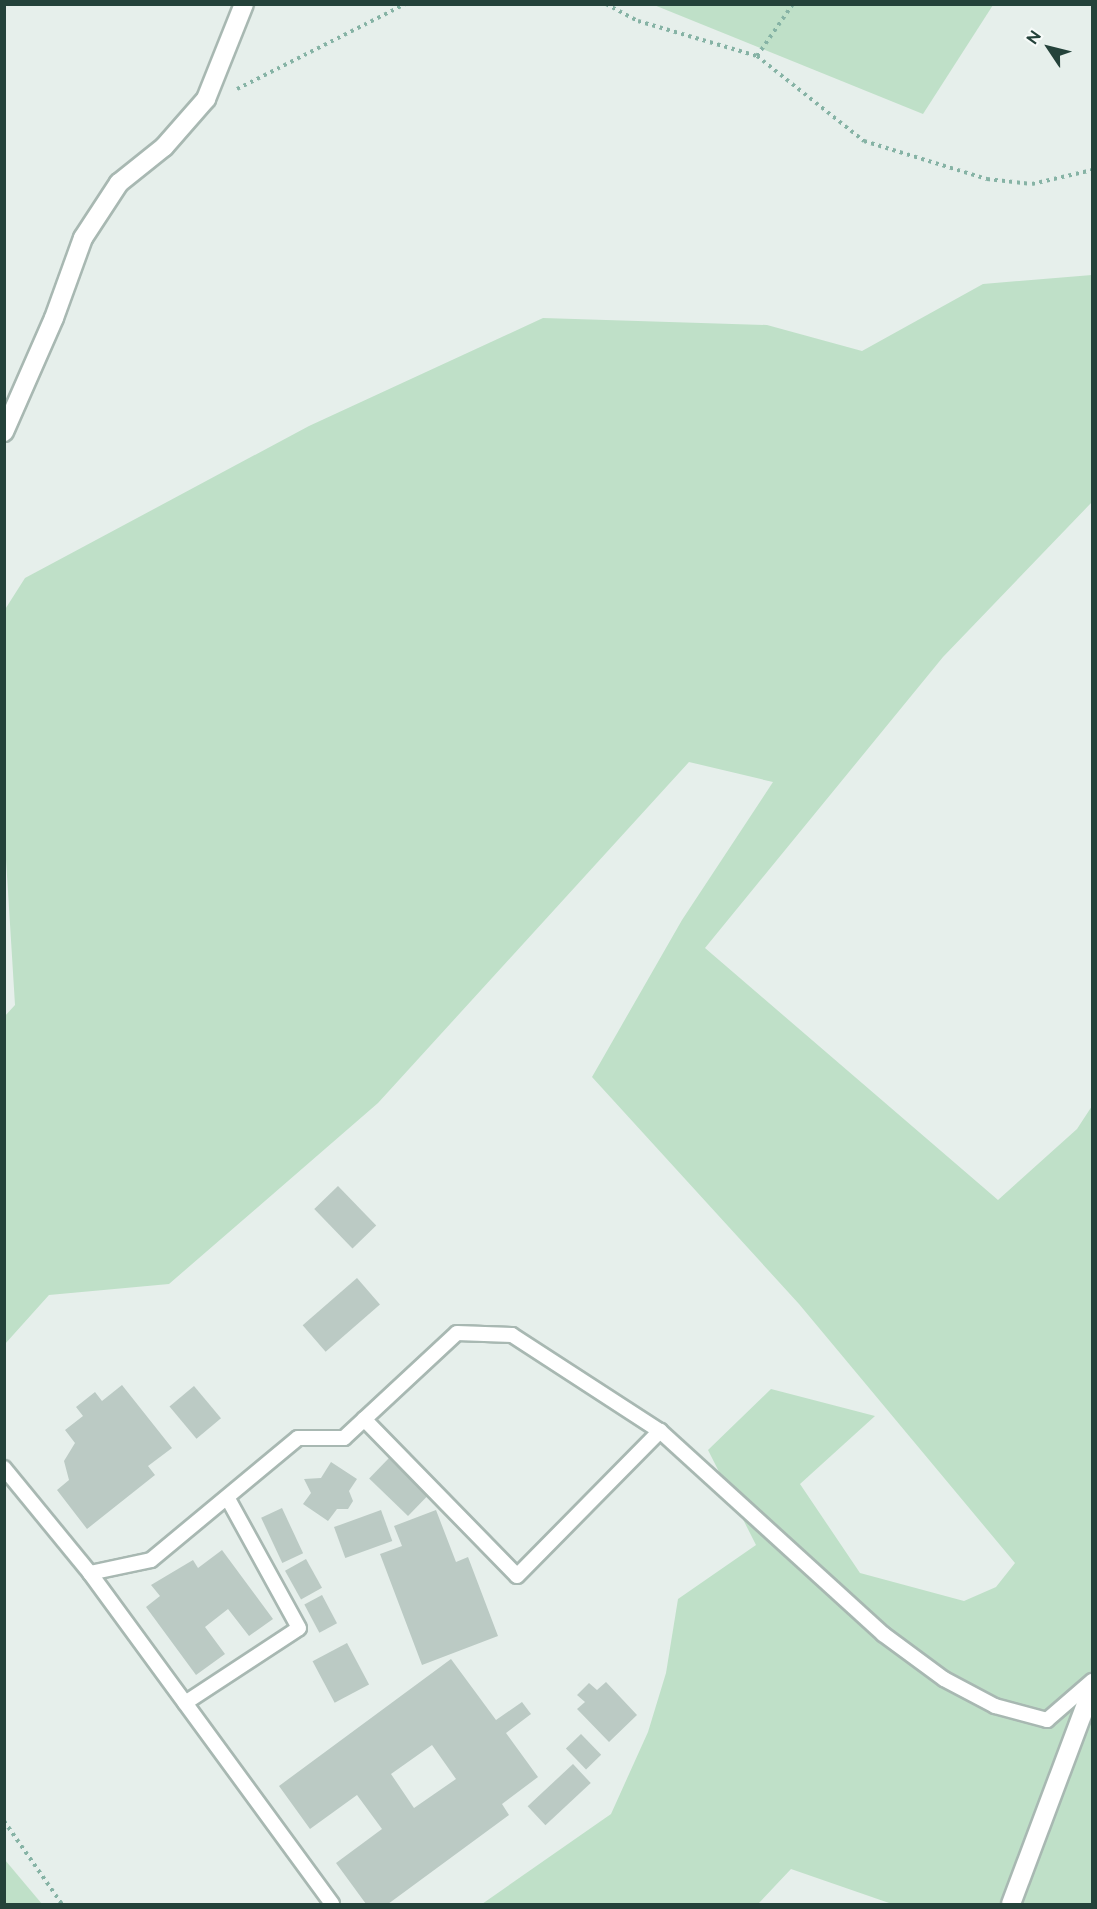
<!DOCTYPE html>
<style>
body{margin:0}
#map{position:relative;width:1097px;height:1909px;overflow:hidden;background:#e6efeb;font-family:Raleway,sans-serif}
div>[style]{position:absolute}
.green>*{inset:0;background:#bfe0c8}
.building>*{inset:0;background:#bbcac4;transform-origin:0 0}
.path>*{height:4px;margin-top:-2px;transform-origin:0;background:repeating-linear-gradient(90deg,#86b3a5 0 3px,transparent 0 7.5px)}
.roads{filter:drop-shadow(2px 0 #a8b8b2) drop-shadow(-2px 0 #a8b8b2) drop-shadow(0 2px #a8b8b2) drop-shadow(0 -2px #a8b8b2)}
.service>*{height:14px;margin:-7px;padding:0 7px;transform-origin:7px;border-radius:7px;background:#fff}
.minor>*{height:18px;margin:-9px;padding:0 9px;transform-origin:9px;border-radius:9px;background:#fff}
.tertiary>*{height:18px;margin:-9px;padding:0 9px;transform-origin:9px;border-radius:9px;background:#fff}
span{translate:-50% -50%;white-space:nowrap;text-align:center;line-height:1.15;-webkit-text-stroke:4.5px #f7fbf9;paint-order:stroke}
.frame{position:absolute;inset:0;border:6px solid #24423a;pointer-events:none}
.north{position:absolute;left:1019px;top:18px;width:60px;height:60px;-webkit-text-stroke:4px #f7fbf9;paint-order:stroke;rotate:305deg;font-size:16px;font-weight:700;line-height:24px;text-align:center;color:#24423a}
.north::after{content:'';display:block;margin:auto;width:21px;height:27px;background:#24423a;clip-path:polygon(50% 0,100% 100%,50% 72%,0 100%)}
</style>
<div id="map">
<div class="green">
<div style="clip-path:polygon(654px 5px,993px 5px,923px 114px)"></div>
<div style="clip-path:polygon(1092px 275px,1092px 502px,943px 657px,705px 948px,998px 1200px,1077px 1129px,1092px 1106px,1092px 1904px,892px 1904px,791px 1869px,758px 1904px,482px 1904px,611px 1814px,648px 1732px,666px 1673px,678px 1599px,756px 1545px,708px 1450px,771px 1389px,875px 1416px,800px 1484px,860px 1573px,964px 1601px,996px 1587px,1015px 1563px,799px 1304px,592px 1077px,682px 920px,773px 782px,689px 762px,378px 1103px,169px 1284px,49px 1295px,5px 1344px,4px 1017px,15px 1005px,4px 827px,4px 611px,25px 578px,309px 426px,543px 318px,767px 325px,862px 351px,983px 284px)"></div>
<div style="clip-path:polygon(4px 1860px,5px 1860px,42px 1904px,5px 1904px)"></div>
</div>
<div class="building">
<div style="left:338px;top:1186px;width:55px;height:33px;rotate:46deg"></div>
<div style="left:357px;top:1278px;width:35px;height:72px;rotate:49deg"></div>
<div style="clip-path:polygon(122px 1385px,172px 1448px,148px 1466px,155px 1475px,87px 1529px,57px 1490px,69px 1480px,64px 1461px,75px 1443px,65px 1430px,83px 1416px,76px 1407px,95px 1392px,102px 1401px)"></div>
<div style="left:194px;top:1386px;width:42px;height:32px;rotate:50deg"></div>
<div style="left:390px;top:1457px;width:54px;height:30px;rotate:44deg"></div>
<div style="clip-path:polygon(331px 1462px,357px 1479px,349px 1491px,353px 1501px,348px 1509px,337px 1509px,328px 1521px,303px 1504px,311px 1493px,304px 1479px,321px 1478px)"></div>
<div style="left:282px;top:1508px;width:50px;height:23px;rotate:65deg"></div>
<div style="left:381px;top:1510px;width:33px;height:50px;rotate:70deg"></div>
<div style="clip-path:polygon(436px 1510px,456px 1562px,468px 1557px,498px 1636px,422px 1665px,380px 1554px,402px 1546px,394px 1526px)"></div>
<div style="clip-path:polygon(222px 1550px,273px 1619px,249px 1636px,228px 1609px,205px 1627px,225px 1654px,196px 1675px,146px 1607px,160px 1596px,151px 1585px,193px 1560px,198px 1568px)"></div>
<div style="left:306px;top:1559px;width:33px;height:24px;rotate:61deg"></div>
<div style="left:322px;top:1595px;width:32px;height:20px;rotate:62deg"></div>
<div style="left:347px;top:1643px;width:47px;height:39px;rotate:62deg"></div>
<div style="clip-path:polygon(evenodd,451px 1659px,496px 1720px,522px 1702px,531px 1714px,506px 1733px,538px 1777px,502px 1804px,509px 1815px,388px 1904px,366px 1904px,336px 1863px,382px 1829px,357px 1795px,310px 1829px,279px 1786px,451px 1659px,432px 1745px,456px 1779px,414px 1808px,391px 1774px,432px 1745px)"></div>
<div style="clip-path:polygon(606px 1682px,637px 1715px,609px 1742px,577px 1709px,585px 1702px,577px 1695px,589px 1683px,597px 1690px)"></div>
<div style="left:581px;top:1734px;width:29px;height:21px;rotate:46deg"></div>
<div style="left:573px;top:1764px;width:26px;height:62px;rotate:47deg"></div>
</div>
<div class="path">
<div style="left:606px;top:4px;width:36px;rotate:28deg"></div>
<div style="left:638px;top:21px;width:124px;rotate:16.4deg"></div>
<div style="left:757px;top:56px;width:137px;rotate:38.5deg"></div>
<div style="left:864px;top:141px;width:129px;rotate:17.2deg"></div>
<div style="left:987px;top:179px;width:45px;rotate:6.3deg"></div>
<div style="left:1032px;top:184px;width:62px;rotate:-13.1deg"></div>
<div style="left:757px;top:56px;width:63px;rotate:-55.3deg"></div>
<div style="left:237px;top:89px;width:188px;rotate:-26.8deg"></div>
<div style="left:4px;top:1821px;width:101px;rotate:55.1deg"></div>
</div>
<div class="roads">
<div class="service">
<div style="left:364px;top:1419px;width:219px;rotate:45.7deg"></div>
<div style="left:517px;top:1576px;width:204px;rotate:-45.4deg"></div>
<div style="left:4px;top:1468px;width:136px;rotate:50.7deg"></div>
<div style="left:90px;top:1573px;width:410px;rotate:53.8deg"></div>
<div style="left:90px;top:1573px;width:62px;rotate:-12deg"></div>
<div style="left:151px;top:1560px;width:191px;rotate:-39.7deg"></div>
<div style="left:298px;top:1438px;width:46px"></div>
<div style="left:344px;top:1438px;width:154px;rotate:-42.9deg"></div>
<div style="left:457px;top:1333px;width:55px;rotate:2.1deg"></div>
<div style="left:512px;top:1335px;width:176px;rotate:33deg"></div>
<div style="left:660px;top:1431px;width:302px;rotate:42.3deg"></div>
<div style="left:883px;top:1634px;width:76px;rotate:36.4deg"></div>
<div style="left:944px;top:1679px;width:58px;rotate:27.9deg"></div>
<div style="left:995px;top:1706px;width:54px;rotate:15.1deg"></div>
<div style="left:1047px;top:1720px;width:60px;rotate:-40.9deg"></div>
<div style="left:185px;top:1703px;width:136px;rotate:-33.3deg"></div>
<div style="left:299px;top:1628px;width:149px;rotate:-118.8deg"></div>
</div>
<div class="minor">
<div style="left:1011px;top:1904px;width:230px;rotate:-69.4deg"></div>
</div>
<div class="tertiary">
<div style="left:4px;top:432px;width:124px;rotate:-66.3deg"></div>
<div style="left:54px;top:318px;width:85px;rotate:-70.1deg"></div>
<div style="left:83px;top:238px;width:66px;rotate:-56.8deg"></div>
<div style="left:119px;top:183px;width:58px;rotate:-38.7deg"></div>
<div style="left:164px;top:147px;width:64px;rotate:-48.8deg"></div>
<div style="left:206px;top:99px;width:102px;rotate:-68.2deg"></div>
</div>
</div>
<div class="frame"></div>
<div class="north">N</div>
</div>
